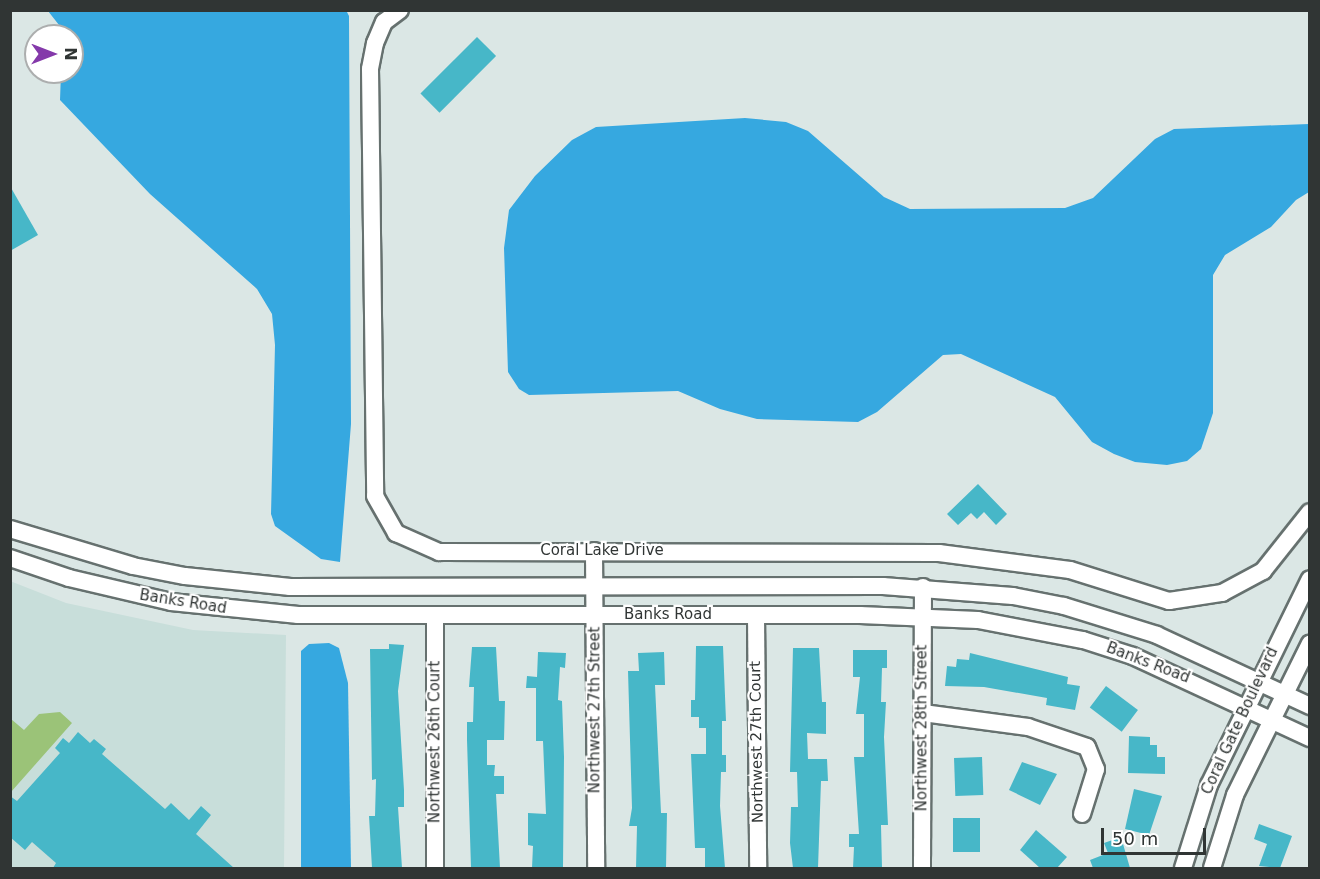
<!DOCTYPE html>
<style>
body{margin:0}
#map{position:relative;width:1320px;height:879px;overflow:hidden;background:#dbe7e5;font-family:"DejaVu Sans",sans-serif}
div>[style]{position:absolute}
.built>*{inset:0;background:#c8deda}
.green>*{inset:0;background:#9bc378}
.water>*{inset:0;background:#36a8e0}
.building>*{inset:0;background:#47b7c8;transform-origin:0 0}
.roads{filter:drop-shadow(2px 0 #66716f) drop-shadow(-2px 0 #66716f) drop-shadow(0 2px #66716f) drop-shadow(0 -2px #66716f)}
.minor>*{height:16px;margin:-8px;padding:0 8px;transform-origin:8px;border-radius:8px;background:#fff}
span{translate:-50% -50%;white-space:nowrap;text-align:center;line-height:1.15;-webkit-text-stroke:4.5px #fff;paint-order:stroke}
.street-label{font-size:15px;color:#303534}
.frame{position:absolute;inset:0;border:12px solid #303534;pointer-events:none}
.north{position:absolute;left:24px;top:24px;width:60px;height:60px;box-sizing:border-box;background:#fff;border:2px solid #acaeae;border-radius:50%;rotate:90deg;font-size:16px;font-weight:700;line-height:24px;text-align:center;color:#303534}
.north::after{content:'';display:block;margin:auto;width:21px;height:27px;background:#8439aa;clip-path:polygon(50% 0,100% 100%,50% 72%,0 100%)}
.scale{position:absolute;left:1101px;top:828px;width:105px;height:27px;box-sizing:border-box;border:3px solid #303534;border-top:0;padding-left:8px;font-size:18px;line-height:21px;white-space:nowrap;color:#303534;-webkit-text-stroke:4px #fff;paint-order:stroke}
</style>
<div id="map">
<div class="built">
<div style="clip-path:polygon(10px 581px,66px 603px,193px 630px,286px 635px,284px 868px,11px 868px)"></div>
</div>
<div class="green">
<div style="clip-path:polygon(60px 712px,72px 723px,11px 792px,11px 719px,24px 730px,39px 714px)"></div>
</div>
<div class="water">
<div style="clip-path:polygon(346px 10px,349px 16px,351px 424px,340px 562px,321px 559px,275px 526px,271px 514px,275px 345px,272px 314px,257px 289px,150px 194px,60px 100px,61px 72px,72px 72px,72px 36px,60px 36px,59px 25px,48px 11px)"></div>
<div style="clip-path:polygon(745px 118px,786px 122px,808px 131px,884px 197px,910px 209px,1065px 208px,1093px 198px,1155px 139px,1174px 129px,1309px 124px,1309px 192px,1296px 200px,1271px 227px,1225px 255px,1213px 275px,1213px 413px,1201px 449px,1187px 461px,1167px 465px,1135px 462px,1114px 454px,1092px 442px,1055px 397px,961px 354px,943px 355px,877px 412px,858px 422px,757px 419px,720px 409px,678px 391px,529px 395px,519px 389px,508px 372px,504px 248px,509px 210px,535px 176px,572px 140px,596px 127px)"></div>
<div style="clip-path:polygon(329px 643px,339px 648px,348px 683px,351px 868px,301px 868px,301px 651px,309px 644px)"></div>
</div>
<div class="building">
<div style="left:477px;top:37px;width:27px;height:80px;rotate:45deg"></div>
<div style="clip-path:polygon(10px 186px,38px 235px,10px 251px)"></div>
<div style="clip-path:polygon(978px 484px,1007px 514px,996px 525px,984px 512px,977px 519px,971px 513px,958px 525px,947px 514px)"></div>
<div style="clip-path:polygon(389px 644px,404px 645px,398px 691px,404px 790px,404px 807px,398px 807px,402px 868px,372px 868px,369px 816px,375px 816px,376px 779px,372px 780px,370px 649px,389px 649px)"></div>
<div style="clip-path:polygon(696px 646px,723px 646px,726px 721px,722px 721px,722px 755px,726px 755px,726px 772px,721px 772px,720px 806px,725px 868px,705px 868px,705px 848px,695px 848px,691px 754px,706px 754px,706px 728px,699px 728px,699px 717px,691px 717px,691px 700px,695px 700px)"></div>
<div style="clip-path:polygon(472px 647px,496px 647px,499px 701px,505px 701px,504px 740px,487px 740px,487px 765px,495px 765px,494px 776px,504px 776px,504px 794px,496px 794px,500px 868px,471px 868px,467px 740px,467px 722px,473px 722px,474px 687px,469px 687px)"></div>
<div style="clip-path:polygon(793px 648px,819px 648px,822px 702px,826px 702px,826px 734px,807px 733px,808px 759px,827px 759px,828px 781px,821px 781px,818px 868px,793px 868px,790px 843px,791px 807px,798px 807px,797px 772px,790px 772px)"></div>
<div style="clip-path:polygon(853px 650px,887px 650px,887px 668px,882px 668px,881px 702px,886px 702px,884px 737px,888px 825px,881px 825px,882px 868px,853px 868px,854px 847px,849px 847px,849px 834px,859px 834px,854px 757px,864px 757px,864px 714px,856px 714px,860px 677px,853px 677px)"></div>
<div style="clip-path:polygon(538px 652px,566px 653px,565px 668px,560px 667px,558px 700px,562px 701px,564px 757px,563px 868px,532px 868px,533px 846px,528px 845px,528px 813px,546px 814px,543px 741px,536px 741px,536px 688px,526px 688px,527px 676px,537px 677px)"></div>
<div style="clip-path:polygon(664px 652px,665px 685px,655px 685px,661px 813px,667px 813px,666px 868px,636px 868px,637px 826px,629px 826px,632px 808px,628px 671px,639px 671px,638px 653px)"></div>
<div style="clip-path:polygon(970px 653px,1068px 677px,1067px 684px,1080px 686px,1075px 710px,1046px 705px,1047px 698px,984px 687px,945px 686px,947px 666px,956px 667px,957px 659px,969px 660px)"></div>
<div style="left:1106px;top:686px;width:40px;height:27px;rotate:37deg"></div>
<div style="clip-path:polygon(78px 732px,90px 743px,94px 739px,106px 749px,102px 754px,165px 809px,171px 803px,189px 820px,201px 806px,211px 815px,196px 834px,234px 868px,53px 868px,56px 863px,32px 842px,25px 850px,10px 837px,10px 796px,17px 801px,60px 753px,55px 748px,63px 738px,69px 743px)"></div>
<div style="clip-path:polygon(1129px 736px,1150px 737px,1150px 745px,1157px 745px,1157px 757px,1165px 757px,1165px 774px,1128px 773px)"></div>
<div style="left:982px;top:757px;width:38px;height:28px;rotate:88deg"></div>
<div style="clip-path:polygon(1022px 762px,1057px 774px,1040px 805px,1009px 790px)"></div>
<div style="clip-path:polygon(1134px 789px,1162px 796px,1149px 835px,1125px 829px)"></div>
<div style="left:953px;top:818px;width:27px;height:34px"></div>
<div style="clip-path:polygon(1259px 824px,1292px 836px,1280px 868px,1259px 866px,1267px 844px,1254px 839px)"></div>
<div style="clip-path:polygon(1036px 830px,1067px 857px,1057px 868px,1040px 868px,1020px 850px)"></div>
<div style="clip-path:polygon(1121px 837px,1130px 868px,1093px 868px,1090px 860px,1108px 853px,1104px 843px)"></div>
</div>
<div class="roads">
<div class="minor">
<div style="left:400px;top:10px;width:20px;rotate:143deg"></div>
<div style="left:384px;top:22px;width:23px;rotate:113deg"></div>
<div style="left:375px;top:43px;width:26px;rotate:101deg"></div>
<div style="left:370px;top:69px;width:427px;rotate:89.3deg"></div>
<div style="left:375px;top:496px;width:43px;rotate:60.4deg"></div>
<div style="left:396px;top:533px;width:47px;rotate:23.8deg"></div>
<div style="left:439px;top:552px;width:500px;rotate:0.11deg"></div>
<div style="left:939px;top:553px;width:132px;rotate:7.4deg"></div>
<div style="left:1070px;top:570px;width:104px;rotate:17.4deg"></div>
<div style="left:1169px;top:601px;width:54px;rotate:-8.6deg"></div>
<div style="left:1222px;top:593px;width:47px;rotate:-28.2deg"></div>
<div style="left:1263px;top:571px;width:75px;rotate:-51.5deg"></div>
<div style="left:10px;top:529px;width:128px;rotate:16.7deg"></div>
<div style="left:133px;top:566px;width:53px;rotate:10.9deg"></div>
<div style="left:185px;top:576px;width:106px;rotate:6deg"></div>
<div style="left:290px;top:587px;width:593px;rotate:-0.1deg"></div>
<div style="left:883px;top:586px;width:130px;rotate:4.4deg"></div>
<div style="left:1013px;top:596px;width:52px;rotate:11.1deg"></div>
<div style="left:1064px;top:606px;width:97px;rotate:17.3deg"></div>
<div style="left:1157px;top:635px;width:169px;rotate:24.9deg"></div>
<div style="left:594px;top:551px;width:317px;rotate:89.6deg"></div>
<div style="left:10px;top:558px;width:62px;rotate:18.7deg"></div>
<div style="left:69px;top:578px;width:105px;rotate:13.2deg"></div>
<div style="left:171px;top:602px;width:128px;rotate:5.8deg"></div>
<div style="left:298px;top:615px;width:562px"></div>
<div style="left:860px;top:615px;width:118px;rotate:2.4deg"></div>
<div style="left:978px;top:620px;width:107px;rotate:10.8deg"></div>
<div style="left:1083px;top:640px;width:52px;rotate:17.7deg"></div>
<div style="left:1133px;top:656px;width:195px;rotate:24.9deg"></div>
<div style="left:435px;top:615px;width:253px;rotate:90deg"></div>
<div style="left:756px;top:615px;width:253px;rotate:89.5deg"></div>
<div style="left:923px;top:713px;width:106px;rotate:7.6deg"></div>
<div style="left:1028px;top:727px;width:62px;rotate:18.7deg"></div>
<div style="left:1087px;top:747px;width:24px;rotate:68deg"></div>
<div style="left:1096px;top:769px;width:47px;rotate:107.3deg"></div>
<div style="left:922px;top:868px;width:281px;rotate:-89.8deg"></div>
<div style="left:1183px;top:868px;width:87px;rotate:-72.6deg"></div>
<div style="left:1209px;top:785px;width:229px;rotate:-63.9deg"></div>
<div style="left:1212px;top:868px;width:77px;rotate:-72.5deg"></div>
<div style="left:1235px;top:795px;width:169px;rotate:-63.7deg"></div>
</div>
</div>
<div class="street-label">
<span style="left:602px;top:551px">Coral Lake Drive</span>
<span style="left:183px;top:602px;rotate:9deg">Banks Road</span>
<span style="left:668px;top:615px">Banks Road</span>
<span style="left:1148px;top:663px;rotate:21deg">Banks Road</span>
<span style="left:595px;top:710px;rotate:-90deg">Northwest 27th Street</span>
<span style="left:1240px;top:721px;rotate:-65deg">Coral Gate Boulevard</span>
<span style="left:922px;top:728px;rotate:-90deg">Northwest 28th Street</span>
<span style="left:435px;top:742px;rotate:-90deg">Northwest 26th Court</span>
<span style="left:757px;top:742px;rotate:-91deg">Northwest 27th Court</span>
</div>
<div class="frame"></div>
<div class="north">N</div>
<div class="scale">50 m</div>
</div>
